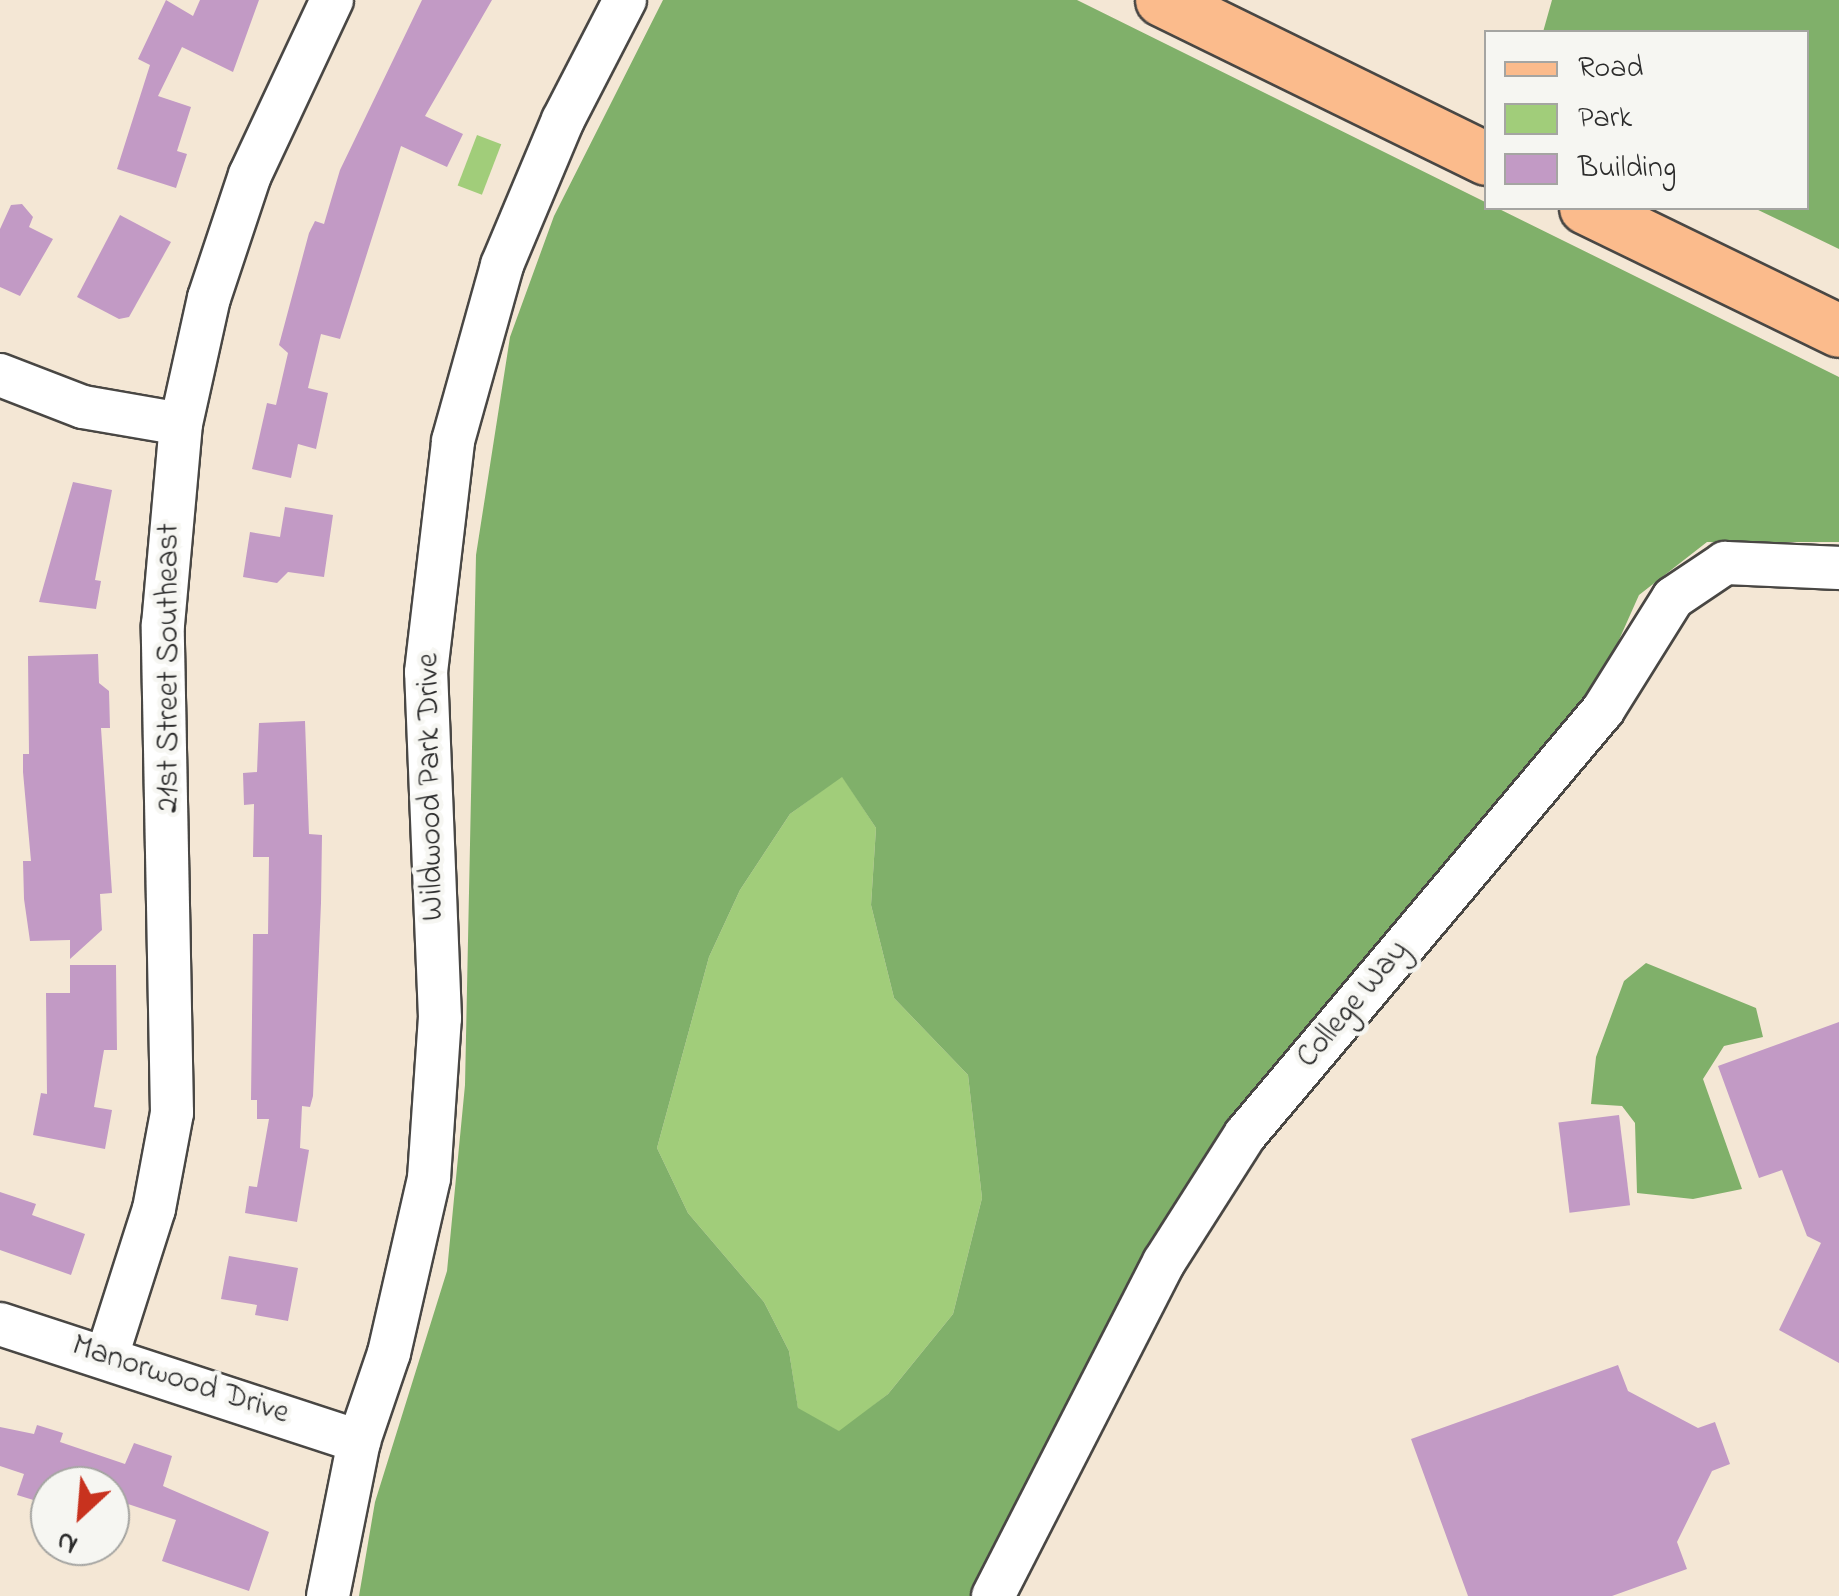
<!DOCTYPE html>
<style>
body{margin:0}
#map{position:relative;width:1839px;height:1596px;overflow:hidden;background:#f4e7d5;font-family:"Indie Flower",sans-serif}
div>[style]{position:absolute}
.green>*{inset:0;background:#a1cd7a;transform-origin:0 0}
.forest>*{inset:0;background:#80b06a}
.building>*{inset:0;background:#c29ac5;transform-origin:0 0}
.roads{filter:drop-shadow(2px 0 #494744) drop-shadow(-2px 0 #494744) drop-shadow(0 2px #494744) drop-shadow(0 -2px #494744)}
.minor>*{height:42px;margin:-21px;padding:0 21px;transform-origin:21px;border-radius:21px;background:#fff}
.major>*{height:52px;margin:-26px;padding:0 26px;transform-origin:26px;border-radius:26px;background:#fbbb8c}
span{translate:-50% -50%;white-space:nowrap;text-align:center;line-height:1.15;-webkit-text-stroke:9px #f6f6f2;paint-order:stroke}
.street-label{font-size:32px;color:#2b2b2b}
.legend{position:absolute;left:1484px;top:30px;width:325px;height:180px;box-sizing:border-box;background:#f6f6f2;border:2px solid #a5a5a2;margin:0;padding:12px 18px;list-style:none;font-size:30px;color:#2b2b2b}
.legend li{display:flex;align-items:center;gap:20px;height:50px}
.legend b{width:50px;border:2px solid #a5a5a2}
.north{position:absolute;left:30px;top:1466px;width:100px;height:100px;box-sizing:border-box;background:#f6f6f2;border:2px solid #a5a5a2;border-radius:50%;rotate:206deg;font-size:28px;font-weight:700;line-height:40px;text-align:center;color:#2b2b2b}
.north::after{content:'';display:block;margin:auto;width:35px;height:45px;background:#c8321e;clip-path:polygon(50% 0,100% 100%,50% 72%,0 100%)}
</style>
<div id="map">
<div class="green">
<div style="left:477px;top:135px;width:26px;height:54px;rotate:21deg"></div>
<div style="clip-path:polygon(842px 776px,876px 828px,871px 905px,894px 998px,968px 1075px,982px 1198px,953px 1314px,888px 1394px,840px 1432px,798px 1409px,789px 1351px,764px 1302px,688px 1213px,657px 1148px,709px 957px,740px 890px,790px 814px)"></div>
</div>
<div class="forest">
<div style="clip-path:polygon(evenodd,663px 0,1077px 0,1839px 377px,1839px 542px,1707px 542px,1639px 595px,1602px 678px,1236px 1117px,973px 1596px,359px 1596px,375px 1502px,447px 1271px,465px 1085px,476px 555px,510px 337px,554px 216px,663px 0,842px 777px,876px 828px,871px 905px,894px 998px,968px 1075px,982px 1198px,953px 1314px,888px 1394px,839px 1431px,798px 1408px,789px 1351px,764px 1302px,688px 1213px,657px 1148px,709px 957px,740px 890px,790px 814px,842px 777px)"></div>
<div style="clip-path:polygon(1552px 0,1839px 0,1839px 249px,1754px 208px,1806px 208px,1806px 32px,1543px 32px)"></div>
<div style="clip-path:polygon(1646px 963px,1756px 1008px,1763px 1037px,1724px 1046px,1703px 1079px,1742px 1189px,1693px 1199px,1637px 1193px,1635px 1123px,1622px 1106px,1591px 1104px,1596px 1057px,1624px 981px)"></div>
</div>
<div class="building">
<div style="clip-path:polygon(166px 0,193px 16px,200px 0,259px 0,233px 72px,182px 47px,158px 96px,191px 107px,177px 151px,187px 154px,176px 188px,117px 169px,150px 65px,138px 59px)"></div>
<div style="clip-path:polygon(422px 0,492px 0,425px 116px,463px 134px,447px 167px,401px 146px,340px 339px,321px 334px,308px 388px,328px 393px,316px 449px,298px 444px,291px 478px,252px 469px,267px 403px,276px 405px,288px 353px,279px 345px,309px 233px,315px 221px,324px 224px,340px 170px)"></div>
<div style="clip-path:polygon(22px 204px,33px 217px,29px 227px,53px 239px,20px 296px,0 287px,0 229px,11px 205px)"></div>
<div style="clip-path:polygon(120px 215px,171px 242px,129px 317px,119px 319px,77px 297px)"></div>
<div style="clip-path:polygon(73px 482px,112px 490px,95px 580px,101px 581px,96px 609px,39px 602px)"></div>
<div style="clip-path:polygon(285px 507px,333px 515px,324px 577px,288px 572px,277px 583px,243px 577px,250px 532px,280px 537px)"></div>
<div style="clip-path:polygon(98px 654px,99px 683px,109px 691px,110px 728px,101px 728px,112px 893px,100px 894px,102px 930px,70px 959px,70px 940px,30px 941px,24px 899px,23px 861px,31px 861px,23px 772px,23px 754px,29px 754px,28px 656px)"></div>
<div style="clip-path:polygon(305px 721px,309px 834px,322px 835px,321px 903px,313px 1096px,310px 1107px,302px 1106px,300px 1148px,309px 1150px,297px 1222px,245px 1213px,249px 1186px,257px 1187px,269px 1119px,257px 1119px,257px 1100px,251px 1100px,253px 934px,268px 934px,269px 857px,253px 857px,254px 804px,244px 805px,243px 773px,257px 772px,259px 723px)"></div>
<div style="clip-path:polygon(70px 965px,116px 965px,117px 1050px,104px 1050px,94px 1107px,112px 1110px,105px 1149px,33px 1135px,41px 1093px,47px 1094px,46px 993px,70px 993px)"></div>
<div style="clip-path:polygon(1839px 1022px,1839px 1363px,1779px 1330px,1821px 1243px,1807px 1236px,1782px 1170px,1759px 1178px,1718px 1066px)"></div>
<div style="left:1619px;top:1115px;width:91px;height:61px;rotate:83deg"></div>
<div style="clip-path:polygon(0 1192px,36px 1204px,32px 1215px,85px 1234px,71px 1275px,0 1250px)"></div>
<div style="clip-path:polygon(229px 1256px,298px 1268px,288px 1321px,255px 1315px,257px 1305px,221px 1299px)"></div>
<div style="clip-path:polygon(1618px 1365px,1628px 1391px,1698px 1428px,1715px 1422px,1730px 1464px,1712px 1471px,1677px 1542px,1687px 1569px,1612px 1596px,1468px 1596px,1411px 1439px)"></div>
<div style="clip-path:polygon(37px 1425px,63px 1433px,60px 1442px,125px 1464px,134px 1443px,172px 1456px,163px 1486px,269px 1532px,249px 1591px,162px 1561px,176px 1520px,110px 1498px,110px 1486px,45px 1486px,40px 1502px,17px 1495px,24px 1474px,0 1466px,0 1427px,34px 1434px)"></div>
</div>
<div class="roads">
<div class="minor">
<div style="left:0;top:375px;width:89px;rotate:21.1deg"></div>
<div style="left:83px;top:407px;width:99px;rotate:9.8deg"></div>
<div style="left:0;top:1324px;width:378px;rotate:18.1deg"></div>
<div style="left:107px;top:1356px;width:154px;rotate:-72.3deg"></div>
<div style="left:154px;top:1209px;width:98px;rotate:-79.4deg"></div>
<div style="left:172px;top:1113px;width:488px;rotate:-91.1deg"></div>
<div style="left:163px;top:625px;width:202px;rotate:-84.9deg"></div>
<div style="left:181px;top:424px;width:129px;rotate:-77.5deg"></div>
<div style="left:209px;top:298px;width:130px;rotate:-71.6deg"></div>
<div style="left:250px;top:175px;width:193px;rotate:-64.9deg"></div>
<div style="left:328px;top:1596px;width:158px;rotate:-78.7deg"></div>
<div style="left:359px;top:1441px;width:93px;rotate:-71.2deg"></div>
<div style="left:389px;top:1353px;width:180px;rotate:-77.1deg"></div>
<div style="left:429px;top:1178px;width:160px;rotate:-86.1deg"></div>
<div style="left:440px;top:1018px;width:346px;rotate:-92.3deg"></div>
<div style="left:426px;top:672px;width:233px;rotate:-83.3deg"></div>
<div style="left:453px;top:441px;width:183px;rotate:-74.4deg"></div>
<div style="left:502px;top:265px;width:157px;rotate:-67.2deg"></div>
<div style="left:563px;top:120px;width:135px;rotate:-62.7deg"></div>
<div style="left:993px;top:1596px;width:375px;rotate:-62.9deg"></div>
<div style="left:1164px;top:1262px;width:151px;rotate:-57.5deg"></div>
<div style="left:1245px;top:1135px;width:556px;rotate:-49.89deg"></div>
<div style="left:1603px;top:710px;width:132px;rotate:-58deg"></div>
<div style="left:1673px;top:598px;width:63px;rotate:-33.9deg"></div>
<div style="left:1725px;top:563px;width:114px;rotate:2.5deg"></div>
</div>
<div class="major">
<div style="left:1162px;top:0;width:361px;rotate:26.1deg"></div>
<div style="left:1586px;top:208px;width:281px;rotate:25.9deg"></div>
</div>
</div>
<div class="street-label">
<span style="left:170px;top:668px;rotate:-90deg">21st Street Southeast</span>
<span style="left:432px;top:787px;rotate:-91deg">Wildwood Park Drive</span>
<span style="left:1354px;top:1005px;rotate:-50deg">College Way</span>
<span style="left:180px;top:1381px;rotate:18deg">Manorwood Drive</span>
</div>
<ul class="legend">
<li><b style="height:12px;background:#fbbb8c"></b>Road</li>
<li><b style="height:28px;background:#a1cd7a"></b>Park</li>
<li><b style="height:28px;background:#c29ac5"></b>Building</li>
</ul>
<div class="north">N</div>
</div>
